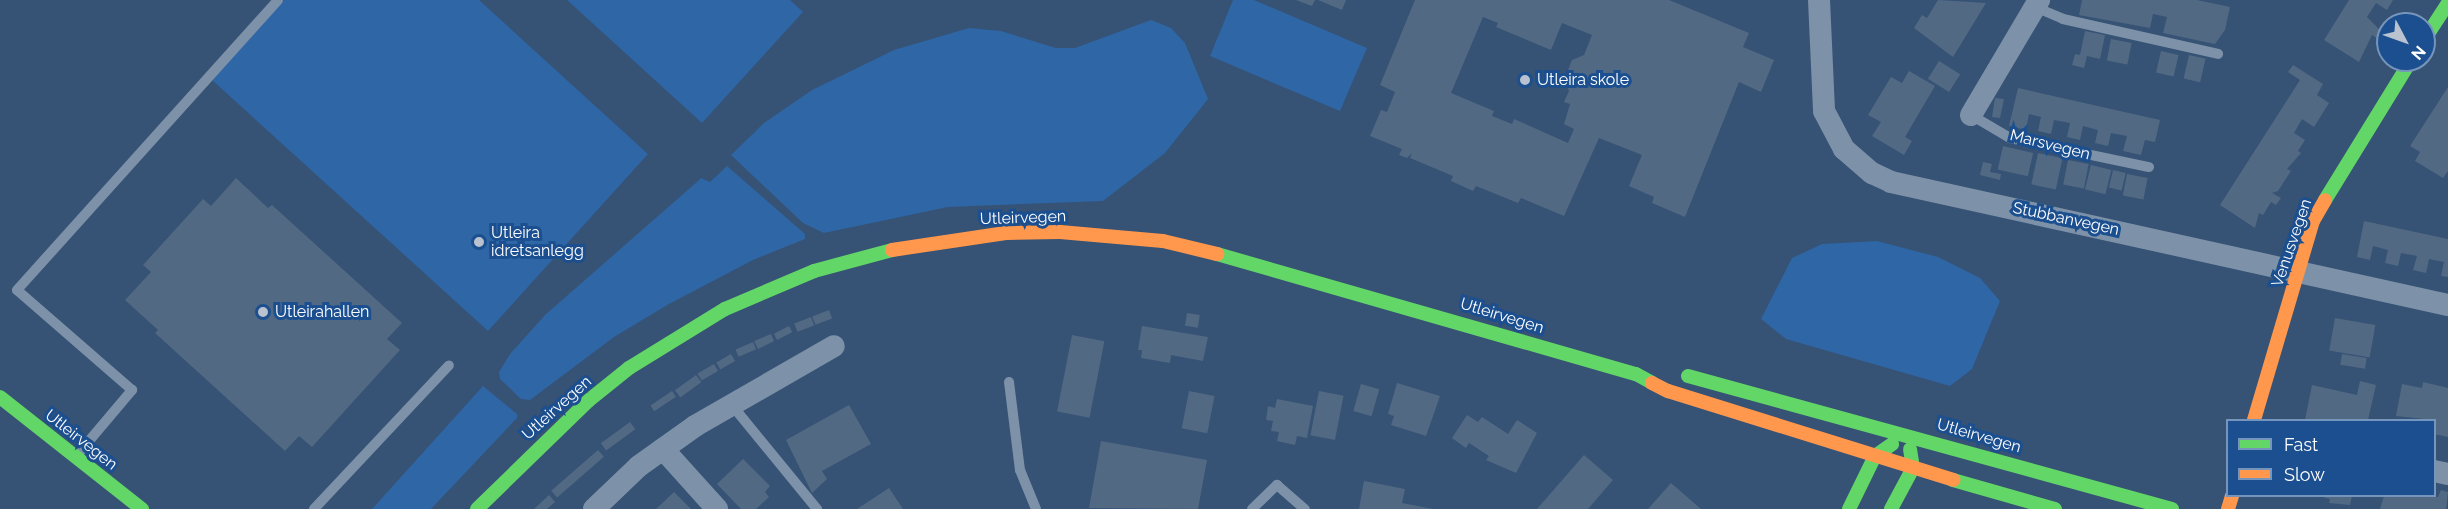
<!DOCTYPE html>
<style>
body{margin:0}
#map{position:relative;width:2448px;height:509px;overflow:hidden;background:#365274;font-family:Raleway,sans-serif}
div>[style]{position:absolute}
.green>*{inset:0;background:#2f66a5}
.building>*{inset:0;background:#526984;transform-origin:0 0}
.lane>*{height:10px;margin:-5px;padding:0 5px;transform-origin:5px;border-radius:5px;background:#7d92a8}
.street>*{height:22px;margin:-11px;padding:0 11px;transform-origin:11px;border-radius:11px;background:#7d92a8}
.fast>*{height:14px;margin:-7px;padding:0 7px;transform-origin:7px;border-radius:7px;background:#63d668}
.slow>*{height:14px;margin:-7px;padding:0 7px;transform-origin:7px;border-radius:7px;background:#ff974d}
.dots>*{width:16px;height:16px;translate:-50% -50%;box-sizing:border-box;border:3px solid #1b4f8f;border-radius:50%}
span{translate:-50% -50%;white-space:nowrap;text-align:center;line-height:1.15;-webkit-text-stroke:6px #1b4f8f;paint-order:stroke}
.poi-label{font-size:16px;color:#fff}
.left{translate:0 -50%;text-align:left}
.street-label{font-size:16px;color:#fff}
.legend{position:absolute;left:2226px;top:419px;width:210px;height:78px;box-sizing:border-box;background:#1b4f8f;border:2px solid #7695bc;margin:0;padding:8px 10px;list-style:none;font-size:18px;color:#fff}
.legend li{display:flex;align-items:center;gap:12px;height:30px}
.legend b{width:30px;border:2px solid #7695bc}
.north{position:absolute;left:2376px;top:12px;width:60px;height:60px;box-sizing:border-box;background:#1b4f8f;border:2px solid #7695bc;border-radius:50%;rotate:131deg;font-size:16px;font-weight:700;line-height:24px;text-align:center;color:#fff}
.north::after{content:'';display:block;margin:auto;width:21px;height:27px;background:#b9c2ce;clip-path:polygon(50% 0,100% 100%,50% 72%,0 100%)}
</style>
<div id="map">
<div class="green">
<div style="clip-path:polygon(284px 0,479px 0,648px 154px,488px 331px,212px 80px)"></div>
<div style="clip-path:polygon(567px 0,790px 0,803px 12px,702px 123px)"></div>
<div style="clip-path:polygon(1233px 0,1254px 0,1367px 48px,1340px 111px,1210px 56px)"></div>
<div style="clip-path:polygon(1151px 20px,1171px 28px,1185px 43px,1208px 99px,1165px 153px,1103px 201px,948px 207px,824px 233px,803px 223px,731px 155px,764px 123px,812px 90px,894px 50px,969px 28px,1001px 31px,1056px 48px,1075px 48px)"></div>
<div style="clip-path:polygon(727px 166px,805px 234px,805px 239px,753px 260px,669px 304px,614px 337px,530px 400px,521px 399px,500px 379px,499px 372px,510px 354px,545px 315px,698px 181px,701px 178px,710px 182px)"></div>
<div style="clip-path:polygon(1877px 241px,1938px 257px,1980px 278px,2000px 301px,1972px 369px,1950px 386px,1786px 339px,1761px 319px,1792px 258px,1822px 244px)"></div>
<div style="clip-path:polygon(483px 386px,517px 414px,517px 418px,431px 509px,372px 509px)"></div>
</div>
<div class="building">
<div style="clip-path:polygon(1296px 0,1315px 0,1312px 6px)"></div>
<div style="clip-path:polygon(1318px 0,1346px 0,1342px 10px)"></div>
<div style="clip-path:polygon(evenodd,1415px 0,1669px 0,1749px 33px,1743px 47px,1774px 60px,1761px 92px,1739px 82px,1685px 217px,1652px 203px,1654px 197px,1629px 186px,1642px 155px,1599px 138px,1564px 216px,1521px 198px,1518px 203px,1476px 186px,1473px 191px,1451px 181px,1453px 176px,1410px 158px,1412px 153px,1407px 158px,1399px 155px,1402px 149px,1370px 136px,1381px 110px,1387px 112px,1395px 92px,1380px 85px,1415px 0,1483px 17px,1498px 23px,1496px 27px,1551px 50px,1562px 23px,1592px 35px,1584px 55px,1572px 60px,1564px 80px,1569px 91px,1564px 102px,1570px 104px,1564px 124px,1574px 129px,1568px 143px,1514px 119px,1512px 124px,1492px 116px,1494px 111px,1451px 93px,1483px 17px)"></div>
<div style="clip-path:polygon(1938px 0,1986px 3px,1953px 57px,1914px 28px,1922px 15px,1927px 18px)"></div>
<div style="clip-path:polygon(2082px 0,2197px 0,2230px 7px,2225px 30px,2215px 44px,2163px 33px,2167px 17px,2153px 14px,2150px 28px,2079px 15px)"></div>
<div style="clip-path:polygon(2349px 0,2393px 0,2387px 10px,2376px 3px,2367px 17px,2382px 32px,2378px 39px,2372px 35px,2359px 62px,2324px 40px)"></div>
<div style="clip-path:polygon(2085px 31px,2105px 35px,2100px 59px,2087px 56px,2084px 68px,2072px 65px,2075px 54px,2080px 55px)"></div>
<div style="left:2111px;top:39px;width:21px;height:22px;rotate:11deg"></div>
<div style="left:2161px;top:51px;width:18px;height:22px;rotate:13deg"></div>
<div style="left:2189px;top:55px;width:17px;height:24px;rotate:13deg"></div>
<div style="left:1939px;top:61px;width:25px;height:21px;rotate:32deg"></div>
<div style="clip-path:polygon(2293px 65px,2323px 84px,2317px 95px,2329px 103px,2314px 127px,2302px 119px,2294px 133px,2305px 140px,2298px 151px,2301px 153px,2287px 169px,2291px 171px,2278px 191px,2272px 193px,2281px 198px,2276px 205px,2271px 202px,2263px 215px,2259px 213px,2255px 228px,2220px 205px,2300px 80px,2288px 72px)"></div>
<div style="clip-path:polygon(1909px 71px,1935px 86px,1905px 137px,1912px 141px,1904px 155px,1872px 136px,1881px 122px,1868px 115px,1891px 77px,1902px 83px)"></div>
<div style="clip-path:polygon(2448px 87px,2448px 171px,2443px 178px,2415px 161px,2420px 152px,2410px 146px)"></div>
<div style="clip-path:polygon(2018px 88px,2160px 120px,2155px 142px,2145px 140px,2141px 155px,2123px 151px,2127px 136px,2111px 133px,2108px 146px,2095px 143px,2098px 130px,2083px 126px,2080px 140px,2067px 137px,2070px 123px,2054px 120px,2051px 134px,2038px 131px,2041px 117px,2029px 114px,2026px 130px,2009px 126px)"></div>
<div style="clip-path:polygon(1995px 98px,2004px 99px,2000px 118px,1992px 117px)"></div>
<div style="left:2003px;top:146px;width:31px;height:24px;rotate:13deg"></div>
<div style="left:2038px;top:153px;width:25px;height:32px;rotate:12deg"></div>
<div style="left:2068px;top:160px;width:21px;height:25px;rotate:11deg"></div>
<div style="clip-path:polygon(1983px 162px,1992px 164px,1990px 172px,2001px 174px,2000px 180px,1980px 175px)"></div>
<div style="left:2091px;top:165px;width:21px;height:25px;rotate:14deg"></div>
<div style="left:2113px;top:170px;width:13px;height:18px;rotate:13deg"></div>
<div style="left:2127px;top:174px;width:21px;height:22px;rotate:11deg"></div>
<div style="clip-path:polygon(236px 178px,268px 208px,272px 205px,402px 323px,387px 339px,400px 350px,312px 447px,299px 436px,285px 451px,155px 333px,158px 330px,125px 300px,151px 272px,143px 265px,203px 199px,211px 206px)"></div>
<div style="clip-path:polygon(2364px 221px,2448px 239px,2448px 277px,2441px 276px,2444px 262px,2429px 259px,2426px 273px,2413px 270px,2417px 256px,2401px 253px,2398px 266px,2385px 263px,2388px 250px,2373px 246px,2370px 260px,2357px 257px)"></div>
<div style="left:829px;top:310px;width:9px;height:18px;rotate:69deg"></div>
<div style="left:1187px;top:313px;width:13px;height:13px;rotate:9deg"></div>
<div style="left:811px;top:317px;width:9px;height:18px;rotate:69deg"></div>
<div style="left:2335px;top:318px;width:41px;height:33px;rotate:10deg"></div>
<div style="left:789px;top:326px;width:7px;height:17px;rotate:63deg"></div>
<div style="clip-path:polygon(1142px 326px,1208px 337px,1203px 361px,1171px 355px,1170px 363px,1141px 358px,1142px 350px,1138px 350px)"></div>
<div style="clip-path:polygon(771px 334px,774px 341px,758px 349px,754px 341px)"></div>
<div style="left:1072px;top:335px;width:33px;height:78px;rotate:11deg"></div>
<div style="left:753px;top:342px;width:8px;height:19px;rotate:67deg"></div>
<div style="left:731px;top:354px;width:8px;height:17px;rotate:60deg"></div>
<div style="left:2342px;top:354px;width:25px;height:11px;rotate:9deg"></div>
<div style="left:714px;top:364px;width:8px;height:19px;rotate:60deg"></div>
<div style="left:696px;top:375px;width:9px;height:26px;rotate:54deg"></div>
<div style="clip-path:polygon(2360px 381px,2376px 385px,2368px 420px,2305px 420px,2312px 385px,2357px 395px)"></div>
<div style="clip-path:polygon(2423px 382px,2448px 388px,2448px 437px,2434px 434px,2434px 420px,2396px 416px,2402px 384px,2422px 388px)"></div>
<div style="clip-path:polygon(1397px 383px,1440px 396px,1426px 436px,1391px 425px,1394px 416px,1388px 414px)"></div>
<div style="left:1361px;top:384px;width:19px;height:28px;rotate:16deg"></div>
<div style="left:672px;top:391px;width:7px;height:26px;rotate:56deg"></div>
<div style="left:1189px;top:391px;width:26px;height:38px;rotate:11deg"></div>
<div style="left:1319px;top:391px;width:25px;height:45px;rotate:11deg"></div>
<div style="clip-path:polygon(1277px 399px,1313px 406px,1307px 438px,1297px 436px,1295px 445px,1277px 441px,1279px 432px,1271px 431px,1273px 421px,1266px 420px,1268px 406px,1275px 408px)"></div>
<div style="clip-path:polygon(849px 405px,871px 444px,822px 471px,827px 479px,812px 493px,786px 440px)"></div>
<div style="clip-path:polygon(1467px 415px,1478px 422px,1482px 417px,1508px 434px,1517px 420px,1537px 433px,1516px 473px,1486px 460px,1489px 456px,1469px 443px,1466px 448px,1452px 438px)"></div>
<div style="left:630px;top:422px;width:9px;height:36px;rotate:54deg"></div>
<div style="clip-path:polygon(1101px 441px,1207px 460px,1198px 509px,1089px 508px)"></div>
<div style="left:598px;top:450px;width:9px;height:62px;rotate:49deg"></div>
<div style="clip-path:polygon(1584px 455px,1613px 480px,1588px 509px,1537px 509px)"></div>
<div style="clip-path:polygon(743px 459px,770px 486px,765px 492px,769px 497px,756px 509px,741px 509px,717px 484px)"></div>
<div style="clip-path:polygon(1364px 481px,1405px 489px,1402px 503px,1433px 509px,1359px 509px)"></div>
<div style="clip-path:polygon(1671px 483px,1701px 509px,1648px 509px)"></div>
<div style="clip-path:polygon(889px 488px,903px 509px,857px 509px)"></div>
<div style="clip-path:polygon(2441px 490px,2448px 492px,2446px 509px,2380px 509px,2384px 496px,2438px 497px)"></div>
<div style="clip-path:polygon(674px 492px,691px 509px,656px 509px)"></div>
<div style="clip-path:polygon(549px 495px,555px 502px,547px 509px,534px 509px)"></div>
<div style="clip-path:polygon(2319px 496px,2352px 496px,2350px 505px,2329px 503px,2330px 499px)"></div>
</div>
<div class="lane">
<div style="left:2035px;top:7px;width:30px;rotate:23deg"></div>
<div style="left:2063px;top:19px;width:159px;rotate:12.7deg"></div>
<div style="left:1971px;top:115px;width:45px;rotate:30.5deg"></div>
<div style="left:2010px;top:138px;width:142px;rotate:11.8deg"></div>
<div style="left:1009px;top:382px;width:89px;rotate:82.9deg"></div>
<div style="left:1020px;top:470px;width:42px;rotate:67.7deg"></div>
<div style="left:731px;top:404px;width:136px;rotate:50.7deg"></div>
<div style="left:78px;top:454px;width:84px;rotate:-49.8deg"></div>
<div style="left:132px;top:390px;width:152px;rotate:-139deg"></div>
<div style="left:17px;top:290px;width:390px;rotate:-48deg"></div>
<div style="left:314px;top:509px;width:197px;rotate:-46.8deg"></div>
<div style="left:1252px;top:509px;width:35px;rotate:-44deg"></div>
<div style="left:1277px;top:485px;width:37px;rotate:41deg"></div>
</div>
<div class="street">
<div style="left:1819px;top:0;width:111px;rotate:87.4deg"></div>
<div style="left:1824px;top:111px;width:43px;rotate:62.2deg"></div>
<div style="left:1844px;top:149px;width:37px;rotate:41deg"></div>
<div style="left:1872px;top:173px;width:21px;rotate:25deg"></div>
<div style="left:1891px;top:182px;width:570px;rotate:12.45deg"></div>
<div style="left:1971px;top:115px;width:134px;rotate:-59.4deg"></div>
<div style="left:663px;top:449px;width:81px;rotate:48deg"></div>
<div style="left:2434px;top:471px;width:14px;rotate:12deg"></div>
<div style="left:594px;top:509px;width:62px;rotate:-43.7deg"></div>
<div style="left:639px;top:466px;width:69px;rotate:-35.5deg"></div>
<div style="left:695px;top:426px;width:160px;rotate:-29.9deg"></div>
</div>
<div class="fast">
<div style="left:2424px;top:40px;width:44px;rotate:-57deg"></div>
<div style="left:2325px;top:200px;width:164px;rotate:-58.4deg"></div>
<div style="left:1217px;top:254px;width:436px;rotate:16deg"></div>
<div style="left:1636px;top:374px;width:18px;rotate:29deg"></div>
<div style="left:1688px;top:376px;width:502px;rotate:15.37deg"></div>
<div style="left:0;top:397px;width:181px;rotate:38.3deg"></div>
<div style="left:1953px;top:480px;width:106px;rotate:15.9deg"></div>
<div style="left:477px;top:509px;width:155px;rotate:-44.2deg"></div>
<div style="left:588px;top:401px;width:53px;rotate:-38.8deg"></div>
<div style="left:629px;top:368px;width:113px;rotate:-31.6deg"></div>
<div style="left:725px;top:309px;width:97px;rotate:-23.1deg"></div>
<div style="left:814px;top:271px;width:81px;rotate:-15.1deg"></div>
<div style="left:1849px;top:509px;width:59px;rotate:-63.9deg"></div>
<div style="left:1875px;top:456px;width:21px;rotate:-35deg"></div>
<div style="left:1891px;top:509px;width:47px;rotate:-61.8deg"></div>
<div style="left:1913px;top:468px;width:19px;rotate:-99deg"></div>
</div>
<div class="slow">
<div style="left:892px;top:250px;width:115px;rotate:-8.5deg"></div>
<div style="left:1006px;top:233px;width:54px;rotate:-1.1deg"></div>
<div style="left:1060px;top:232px;width:103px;rotate:5deg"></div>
<div style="left:1163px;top:241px;width:56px;rotate:13.5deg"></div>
<div style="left:1652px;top:383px;width:18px;rotate:27deg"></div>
<div style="left:1668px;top:391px;width:299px;rotate:17.3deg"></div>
<div style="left:2254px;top:420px;width:208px;rotate:-73.5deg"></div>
<div style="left:2313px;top:221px;width:24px;rotate:-60deg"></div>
<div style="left:2228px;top:509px;width:14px;rotate:-73deg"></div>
</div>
<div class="dots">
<div style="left:1525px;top:80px;background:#b9c2ce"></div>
<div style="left:479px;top:242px;background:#b9c2ce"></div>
<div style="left:263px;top:312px;background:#b9c2ce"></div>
</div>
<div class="poi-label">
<span class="left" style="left:1537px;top:80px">Utleira skole</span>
<span class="left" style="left:491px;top:242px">Utleira<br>idretsanlegg</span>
<span class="left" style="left:275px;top:312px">Utleirahallen</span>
</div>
<div class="street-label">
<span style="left:2050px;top:145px;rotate:14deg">Marsvegen</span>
<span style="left:1023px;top:218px;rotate:-2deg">Utleirvegen</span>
<span style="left:2066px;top:219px;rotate:12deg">Stubbanvegen</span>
<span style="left:2292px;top:243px;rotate:-71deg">Venusvegen</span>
<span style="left:1502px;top:316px;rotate:17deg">Utleirvegen</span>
<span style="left:557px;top:408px;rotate:-42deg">Utleirvegen</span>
<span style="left:1979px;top:436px;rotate:16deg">Utleirvegen</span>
<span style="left:81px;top:440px;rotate:38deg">Utleirvegen</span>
</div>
<ul class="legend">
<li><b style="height:8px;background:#63d668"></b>Fast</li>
<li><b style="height:8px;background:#ff974d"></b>Slow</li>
</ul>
<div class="north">N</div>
</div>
